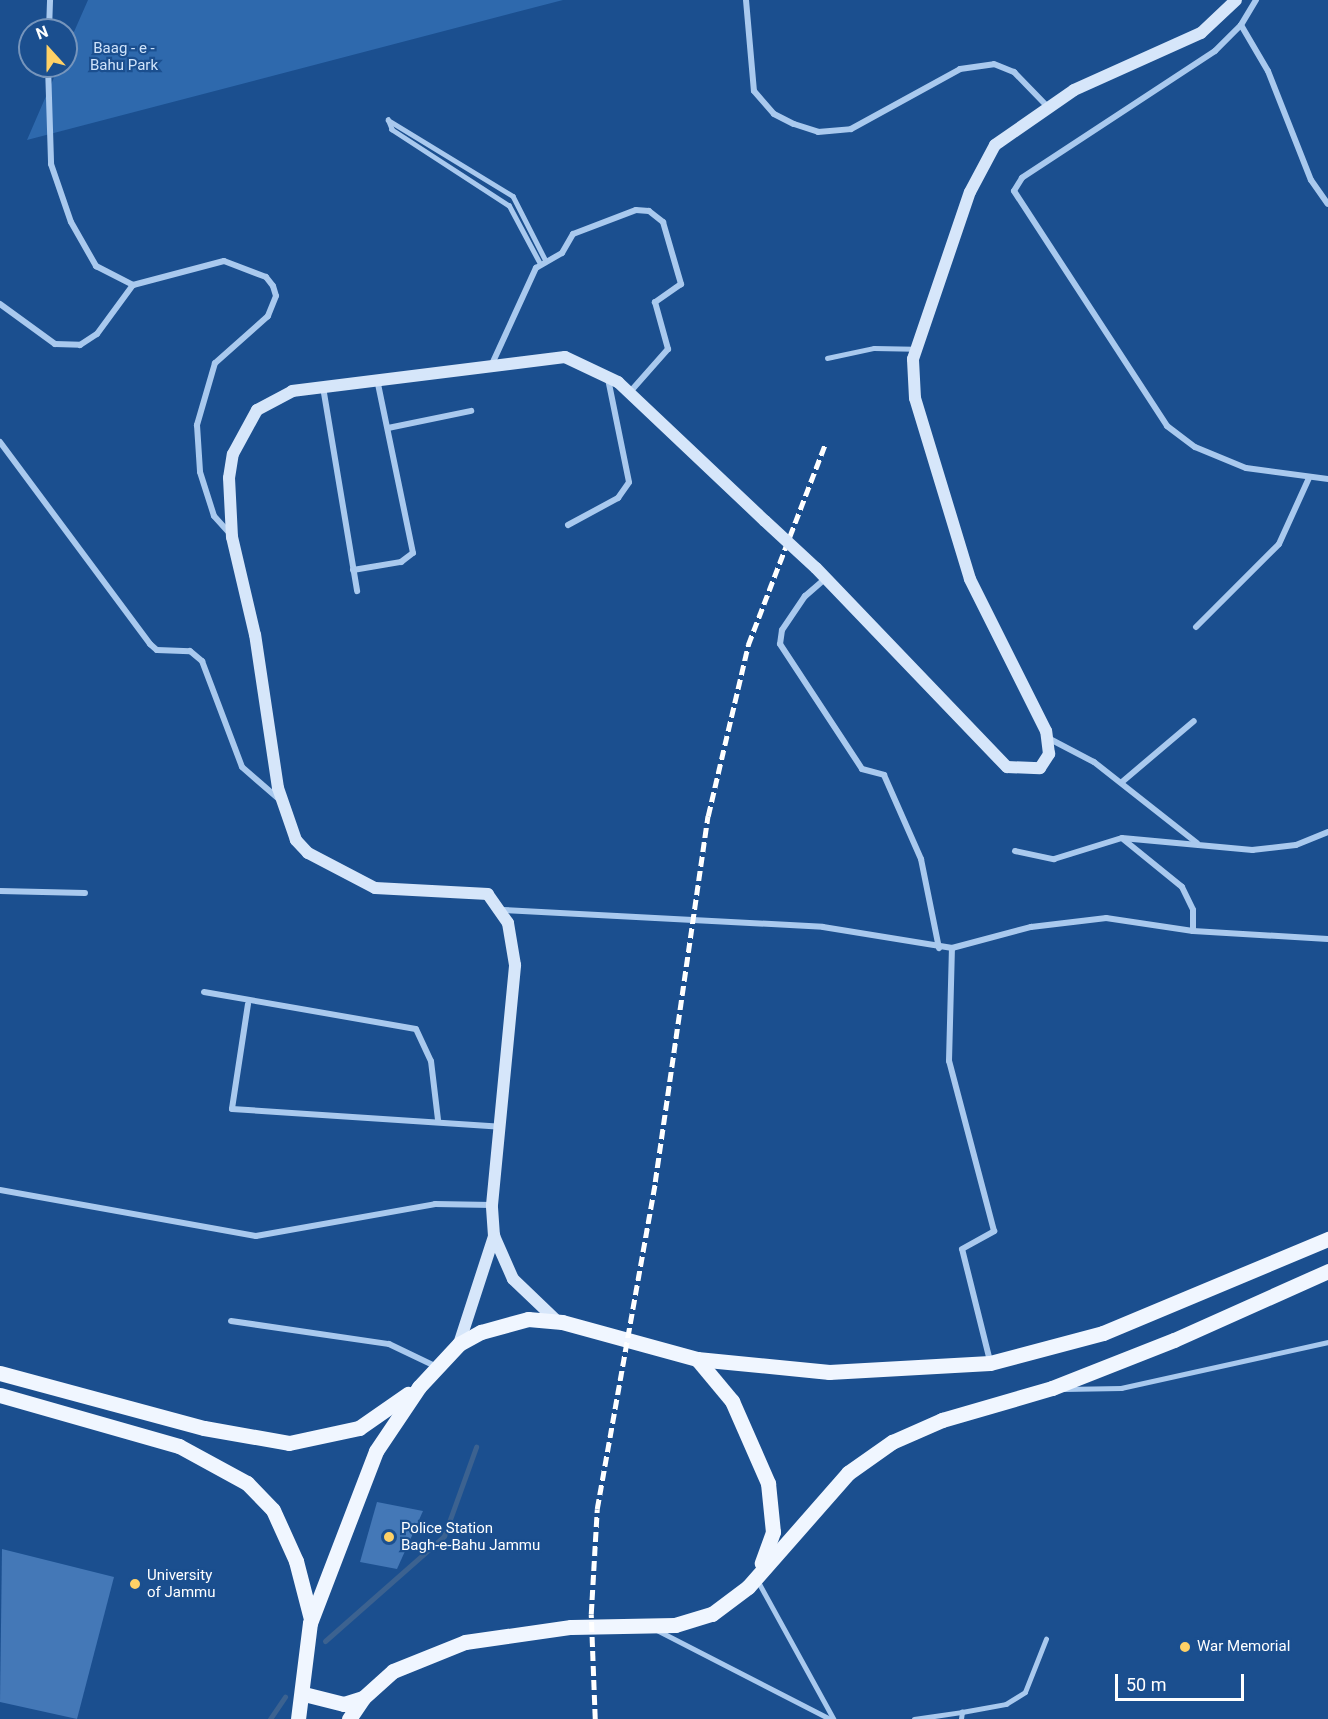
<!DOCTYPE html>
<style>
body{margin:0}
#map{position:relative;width:1328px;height:1719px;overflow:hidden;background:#1b4f8f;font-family:Roboto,sans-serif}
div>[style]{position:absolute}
.green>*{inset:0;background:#2e69ad}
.stream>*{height:5px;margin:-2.5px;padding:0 2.5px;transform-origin:2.5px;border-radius:2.5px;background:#3c6290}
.building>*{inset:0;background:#4478b7}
.service>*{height:4.5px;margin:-2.25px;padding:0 2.25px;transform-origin:2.25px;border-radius:2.25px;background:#a9c9ee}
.minor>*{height:6px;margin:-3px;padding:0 3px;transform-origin:3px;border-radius:3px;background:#a9c9ee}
.secondary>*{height:12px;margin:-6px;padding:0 6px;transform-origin:6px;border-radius:6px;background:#d6e6fa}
.primary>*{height:15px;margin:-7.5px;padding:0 7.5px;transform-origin:7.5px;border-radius:7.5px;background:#f0f6ff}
.rail>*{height:4.5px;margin-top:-2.25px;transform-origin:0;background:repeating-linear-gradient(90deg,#fff 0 10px,transparent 0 14.5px)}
.secondary-bridge>*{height:12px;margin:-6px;padding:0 6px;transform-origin:6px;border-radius:6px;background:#d6e6fa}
.dots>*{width:16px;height:16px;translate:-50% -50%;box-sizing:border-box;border:3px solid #1b4f8f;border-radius:50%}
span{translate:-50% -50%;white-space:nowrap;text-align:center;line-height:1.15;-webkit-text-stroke:4.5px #1b4f8f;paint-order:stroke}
.park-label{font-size:15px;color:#cfe3fa}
.poi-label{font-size:15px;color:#fff}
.left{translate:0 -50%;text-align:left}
.north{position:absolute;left:18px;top:18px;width:60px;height:60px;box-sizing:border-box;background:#1b4f8f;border:2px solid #7695bc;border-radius:50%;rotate:339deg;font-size:16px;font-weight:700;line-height:24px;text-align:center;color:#fff}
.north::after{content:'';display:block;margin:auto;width:21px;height:27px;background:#ffd166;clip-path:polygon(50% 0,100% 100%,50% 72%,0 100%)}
.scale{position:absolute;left:1115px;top:1674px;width:129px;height:27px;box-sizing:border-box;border:3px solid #fff;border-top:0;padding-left:8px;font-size:18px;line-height:21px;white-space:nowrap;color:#fff;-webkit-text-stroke:4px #1b4f8f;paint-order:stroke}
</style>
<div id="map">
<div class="green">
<div style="clip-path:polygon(88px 0,563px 0,27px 140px,59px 66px,66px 66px,66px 50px)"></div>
</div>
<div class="stream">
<div style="left:325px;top:1641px;width:159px;rotate:-41.4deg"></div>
<div style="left:444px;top:1536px;width:95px;rotate:-70.2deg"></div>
<div style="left:270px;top:1719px;width:27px;rotate:-56deg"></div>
</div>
<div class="building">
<div style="clip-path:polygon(377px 1502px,423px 1511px,397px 1569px,360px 1562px)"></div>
<div style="clip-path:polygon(2px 1549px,114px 1577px,77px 1719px,0 1702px)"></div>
</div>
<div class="service">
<div style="left:540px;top:264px;width:66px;rotate:-118.1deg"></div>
<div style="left:509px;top:206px;width:140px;rotate:-147deg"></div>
<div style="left:392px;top:130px;width:11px;rotate:-112deg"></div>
<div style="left:388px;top:120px;width:146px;rotate:31.3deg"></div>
<div style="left:513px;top:196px;width:73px;rotate:63.1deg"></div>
<div style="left:827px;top:358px;width:48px;rotate:-12deg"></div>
<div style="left:874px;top:348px;width:39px;rotate:1deg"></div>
<div style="left:1064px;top:1389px;width:57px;rotate:-1deg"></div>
<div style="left:1121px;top:1388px;width:212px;rotate:-12.5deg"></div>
<div style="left:758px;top:1581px;width:158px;rotate:61.2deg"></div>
<div style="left:657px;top:1630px;width:195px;rotate:27.2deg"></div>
<div style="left:914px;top:1719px;width:49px;rotate:-8.3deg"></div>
<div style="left:961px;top:1719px;width:7px;rotate:-82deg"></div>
<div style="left:962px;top:1712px;width:45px;rotate:-10.3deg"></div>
<div style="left:1006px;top:1704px;width:22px;rotate:-32deg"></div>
<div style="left:1025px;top:1692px;width:57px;rotate:-68.4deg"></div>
</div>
<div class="minor">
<div style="left:746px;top:0;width:91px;rotate:85deg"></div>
<div style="left:754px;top:91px;width:30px;rotate:49deg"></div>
<div style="left:774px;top:114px;width:22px;rotate:27deg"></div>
<div style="left:794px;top:124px;width:25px;rotate:18deg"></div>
<div style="left:818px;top:132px;width:33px;rotate:-5deg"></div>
<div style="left:851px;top:129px;width:124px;rotate:-28.8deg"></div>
<div style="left:960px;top:69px;width:34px;rotate:-8deg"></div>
<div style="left:994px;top:64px;width:22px;rotate:22deg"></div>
<div style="left:1014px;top:72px;width:47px;rotate:45.9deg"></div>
<div style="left:1256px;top:0;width:29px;rotate:121deg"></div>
<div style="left:1241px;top:25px;width:37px;rotate:135deg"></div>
<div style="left:1215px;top:51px;width:231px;rotate:146.7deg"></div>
<div style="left:1022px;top:178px;width:15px;rotate:122deg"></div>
<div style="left:1014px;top:191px;width:280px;rotate:56.9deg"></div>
<div style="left:1167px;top:426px;width:35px;rotate:37deg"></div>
<div style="left:1195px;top:447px;width:55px;rotate:22.4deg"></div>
<div style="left:1246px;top:468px;width:83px;rotate:7.6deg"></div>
<div style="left:1241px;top:25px;width:53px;rotate:59.6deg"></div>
<div style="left:1268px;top:71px;width:117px;rotate:68.5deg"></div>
<div style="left:1311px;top:180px;width:29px;rotate:55deg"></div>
<div style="left:49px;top:30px;width:30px;rotate:-88deg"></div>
<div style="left:48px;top:66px;width:98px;rotate:88.2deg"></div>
<div style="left:51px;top:164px;width:61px;rotate:71deg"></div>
<div style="left:71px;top:222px;width:51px;rotate:60.4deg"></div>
<div style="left:96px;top:266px;width:42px;rotate:27.2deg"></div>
<div style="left:133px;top:285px;width:94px;rotate:-14.8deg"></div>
<div style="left:224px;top:261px;width:45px;rotate:20.9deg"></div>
<div style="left:266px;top:277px;width:11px;rotate:52deg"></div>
<div style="left:273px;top:286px;width:10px;rotate:73deg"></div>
<div style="left:276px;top:296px;width:22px;rotate:112deg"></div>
<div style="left:268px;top:316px;width:71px;rotate:138.4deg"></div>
<div style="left:215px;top:363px;width:65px;rotate:106.2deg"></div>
<div style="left:197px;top:425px;width:47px;rotate:86.3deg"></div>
<div style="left:200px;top:472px;width:46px;rotate:72.3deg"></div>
<div style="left:214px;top:516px;width:24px;rotate:48deg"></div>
<div style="left:0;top:304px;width:68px;rotate:36deg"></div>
<div style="left:55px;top:344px;width:25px;rotate:2deg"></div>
<div style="left:80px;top:345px;width:20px;rotate:-33deg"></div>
<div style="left:97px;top:334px;width:61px;rotate:-53.7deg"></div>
<div style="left:492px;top:364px;width:106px;rotate:-65.4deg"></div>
<div style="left:536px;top:268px;width:30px;rotate:-30deg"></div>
<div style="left:562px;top:253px;width:22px;rotate:-60deg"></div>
<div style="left:573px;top:234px;width:67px;rotate:-20.9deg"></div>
<div style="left:636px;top:210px;width:13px;rotate:4deg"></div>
<div style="left:649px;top:211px;width:18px;rotate:38deg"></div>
<div style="left:663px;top:222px;width:65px;rotate:73.8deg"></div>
<div style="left:681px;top:284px;width:32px;rotate:145deg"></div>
<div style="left:655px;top:302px;width:49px;rotate:74.5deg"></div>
<div style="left:668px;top:349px;width:57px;rotate:131.5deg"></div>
<div style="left:323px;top:387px;width:207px;rotate:80.5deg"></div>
<div style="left:388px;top:428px;width:85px;rotate:-11.6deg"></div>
<div style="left:0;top:442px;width:252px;rotate:53.4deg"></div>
<div style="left:150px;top:644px;width:9px;rotate:41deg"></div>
<div style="left:157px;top:650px;width:33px;rotate:2deg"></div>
<div style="left:190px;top:651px;width:16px;rotate:40deg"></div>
<div style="left:202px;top:661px;width:113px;rotate:69.3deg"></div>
<div style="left:242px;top:767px;width:50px;rotate:41deg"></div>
<div style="left:568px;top:525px;width:57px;rotate:-28.4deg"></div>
<div style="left:618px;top:498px;width:19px;rotate:-55deg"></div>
<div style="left:629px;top:482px;width:105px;rotate:-101.5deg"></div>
<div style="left:353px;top:570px;width:49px;rotate:-9.5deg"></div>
<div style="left:401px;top:562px;width:15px;rotate:-37deg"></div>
<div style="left:413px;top:553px;width:178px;rotate:-101.7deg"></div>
<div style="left:826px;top:578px;width:28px;rotate:139deg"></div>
<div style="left:805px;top:596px;width:41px;rotate:124.1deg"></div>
<div style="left:782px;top:630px;width:14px;rotate:98deg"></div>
<div style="left:780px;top:644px;width:149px;rotate:56.7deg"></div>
<div style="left:862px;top:769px;width:23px;rotate:15deg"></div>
<div style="left:884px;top:775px;width:92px;rotate:66.2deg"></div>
<div style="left:921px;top:859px;width:91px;rotate:78.6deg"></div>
<div style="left:1196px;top:627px;width:117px;rotate:-45deg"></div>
<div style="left:1279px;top:544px;width:72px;rotate:-65.6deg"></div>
<div style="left:1048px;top:738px;width:52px;rotate:27.6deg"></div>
<div style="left:1094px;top:762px;width:131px;rotate:38.2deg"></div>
<div style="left:1122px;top:782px;width:94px;rotate:-40.3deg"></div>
<div style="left:1123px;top:839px;width:76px;rotate:39.1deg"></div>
<div style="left:1182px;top:887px;width:25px;rotate:64deg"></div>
<div style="left:1193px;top:910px;width:21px;rotate:90deg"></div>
<div style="left:1015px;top:851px;width:40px;rotate:12deg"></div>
<div style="left:1054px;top:859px;width:71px;rotate:-17.2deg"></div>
<div style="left:1122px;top:838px;width:131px;rotate:5.3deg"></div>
<div style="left:1252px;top:850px;width:44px;rotate:-6.5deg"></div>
<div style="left:1296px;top:845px;width:35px;rotate:-22deg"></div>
<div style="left:0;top:891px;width:85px;rotate:1.3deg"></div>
<div style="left:503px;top:910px;width:320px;rotate:3deg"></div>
<div style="left:823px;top:927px;width:131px;rotate:9.2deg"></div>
<div style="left:204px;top:992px;width:215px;rotate:9.9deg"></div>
<div style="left:416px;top:1029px;width:35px;rotate:65deg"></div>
<div style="left:431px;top:1061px;width:59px;rotate:83.2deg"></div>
<div style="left:248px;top:1004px;width:106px;rotate:98.7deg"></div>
<div style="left:232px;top:1109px;width:269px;rotate:3.8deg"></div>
<div style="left:0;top:1190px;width:260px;rotate:10.2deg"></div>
<div style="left:256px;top:1236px;width:182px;rotate:-10.1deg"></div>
<div style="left:435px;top:1204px;width:57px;rotate:1deg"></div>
<div style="left:231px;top:1321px;width:160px;rotate:8.3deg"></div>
<div style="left:389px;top:1344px;width:53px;rotate:25.6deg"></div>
<div style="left:990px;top:1361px;width:115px;rotate:-104deg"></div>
<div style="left:962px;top:1249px;width:37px;rotate:-29deg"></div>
<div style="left:994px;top:1231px;width:176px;rotate:-104.8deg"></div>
<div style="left:949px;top:1061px;width:113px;rotate:-88.5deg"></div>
<div style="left:952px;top:948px;width:82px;rotate:-14.9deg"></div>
<div style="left:1031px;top:927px;width:76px;rotate:-6.8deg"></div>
<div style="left:1106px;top:918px;width:88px;rotate:8.5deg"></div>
<div style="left:1193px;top:931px;width:135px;rotate:3.4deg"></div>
</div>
<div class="secondary">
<div style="left:816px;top:568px;width:276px;rotate:46.2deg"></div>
<div style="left:1007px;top:767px;width:33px;rotate:2deg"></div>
<div style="left:1040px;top:768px;width:17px;rotate:-57deg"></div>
<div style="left:1049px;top:754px;width:23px;rotate:-97deg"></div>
<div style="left:1046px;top:731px;width:170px;rotate:-116.6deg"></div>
<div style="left:970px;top:579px;width:189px;rotate:-106.9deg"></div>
<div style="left:915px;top:398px;width:39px;rotate:-93deg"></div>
<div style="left:913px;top:359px;width:176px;rotate:-71.2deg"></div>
<div style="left:970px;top:192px;width:53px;rotate:-62deg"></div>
<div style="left:995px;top:145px;width:96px;rotate:-34.8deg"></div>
<div style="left:1074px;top:90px;width:139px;rotate:-24.2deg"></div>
<div style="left:1201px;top:33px;width:48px;rotate:-43.3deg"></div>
<div style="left:557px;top:1321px;width:61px;rotate:-136.3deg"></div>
<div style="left:513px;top:1279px;width:47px;rotate:-113.8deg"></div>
<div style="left:494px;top:1236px;width:31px;rotate:-94deg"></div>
<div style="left:492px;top:1205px;width:241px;rotate:-84.5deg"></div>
<div style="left:515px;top:965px;width:43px;rotate:-99.5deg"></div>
<div style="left:508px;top:923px;width:35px;rotate:-125deg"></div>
<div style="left:488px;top:894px;width:113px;rotate:-177deg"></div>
<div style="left:375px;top:888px;width:76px;rotate:-152.4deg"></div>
<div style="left:308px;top:853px;width:18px;rotate:-133deg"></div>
<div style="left:296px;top:840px;width:55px;rotate:-109.1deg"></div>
<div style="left:278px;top:788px;width:155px;rotate:-98.5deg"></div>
<div style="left:255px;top:635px;width:101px;rotate:-103.2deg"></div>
<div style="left:232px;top:537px;width:59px;rotate:-92.9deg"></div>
<div style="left:229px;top:478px;width:24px;rotate:-81deg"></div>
<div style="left:233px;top:454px;width:50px;rotate:-61.4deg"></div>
<div style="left:257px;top:410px;width:40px;rotate:-28deg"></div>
<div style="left:292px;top:391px;width:275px;rotate:-7.1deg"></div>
<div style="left:565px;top:357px;width:59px;rotate:25.3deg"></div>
<div style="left:618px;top:382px;width:202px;rotate:43.4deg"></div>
<div style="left:459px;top:1344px;width:114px;rotate:-72deg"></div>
</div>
<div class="primary">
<div style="left:697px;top:1359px;width:55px;rotate:50.2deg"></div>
<div style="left:732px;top:1401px;width:90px;rotate:66.3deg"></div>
<div style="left:768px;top:1483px;width:49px;rotate:84.2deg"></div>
<div style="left:773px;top:1532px;width:33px;rotate:110deg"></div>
<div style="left:0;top:1373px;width:211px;rotate:15.1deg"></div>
<div style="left:204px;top:1428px;width:86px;rotate:10deg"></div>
<div style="left:289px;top:1443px;width:72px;rotate:-12.1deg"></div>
<div style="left:359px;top:1428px;width:60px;rotate:-34.8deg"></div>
<div style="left:0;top:1395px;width:186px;rotate:15.9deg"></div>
<div style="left:179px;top:1446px;width:77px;rotate:28.6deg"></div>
<div style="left:247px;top:1483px;width:37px;rotate:46deg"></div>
<div style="left:273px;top:1510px;width:56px;rotate:65.7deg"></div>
<div style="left:296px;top:1561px;width:60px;rotate:75.5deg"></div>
<div style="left:304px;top:1694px;width:41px;rotate:14deg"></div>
<div style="left:344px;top:1704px;width:20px;rotate:-18deg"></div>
<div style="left:298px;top:1719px;width:97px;rotate:-82.9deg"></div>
<div style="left:310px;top:1623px;width:184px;rotate:-69deg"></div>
<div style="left:376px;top:1451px;width:77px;rotate:-56.1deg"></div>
<div style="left:419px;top:1387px;width:59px;rotate:-47.1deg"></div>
<div style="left:459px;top:1344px;width:25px;rotate:-29deg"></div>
<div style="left:481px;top:1332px;width:49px;rotate:-15.5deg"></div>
<div style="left:528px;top:1319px;width:34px;rotate:5deg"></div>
<div style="left:562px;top:1322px;width:140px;rotate:15.3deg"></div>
<div style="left:697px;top:1359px;width:133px;rotate:5.6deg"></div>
<div style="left:829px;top:1372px;width:161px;rotate:-3.2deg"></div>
<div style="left:990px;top:1363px;width:117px;rotate:-14.9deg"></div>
<div style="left:1103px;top:1333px;width:244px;rotate:-22.7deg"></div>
<div style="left:349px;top:1719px;width:25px;rotate:-56deg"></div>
<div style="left:363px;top:1698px;width:40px;rotate:-42deg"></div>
<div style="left:393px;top:1671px;width:78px;rotate:-21.9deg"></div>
<div style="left:465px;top:1642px;width:107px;rotate:-8.1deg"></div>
<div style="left:571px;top:1627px;width:104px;rotate:-1.1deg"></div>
<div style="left:675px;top:1625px;width:39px;rotate:-17deg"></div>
<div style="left:712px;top:1614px;width:45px;rotate:-36.9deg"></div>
<div style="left:748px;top:1587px;width:152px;rotate:-48.7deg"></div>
<div style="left:848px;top:1473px;width:54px;rotate:-35.2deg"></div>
<div style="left:892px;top:1442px;width:55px;rotate:-23.7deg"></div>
<div style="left:942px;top:1420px;width:115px;rotate:-16.2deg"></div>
<div style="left:1052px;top:1388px;width:131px;rotate:-21.5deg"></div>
<div style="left:1174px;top:1340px;width:169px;rotate:-24.1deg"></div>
</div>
<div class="rail">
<div style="left:595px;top:1719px;width:105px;rotate:-92.2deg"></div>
<div style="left:591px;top:1614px;width:105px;rotate:-86.7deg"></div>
<div style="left:597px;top:1509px;width:332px;rotate:-79.9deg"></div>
<div style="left:655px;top:1182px;width:370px;rotate:-81.8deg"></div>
<div style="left:708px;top:816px;width:176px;rotate:-76.8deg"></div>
<div style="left:748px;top:645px;width:215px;rotate:-69deg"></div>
</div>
<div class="secondary-bridge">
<div style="left:765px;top:521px;width:69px;rotate:42.7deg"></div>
</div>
<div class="dots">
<div style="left:389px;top:1537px;background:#ffd166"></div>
<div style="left:135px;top:1584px;background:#ffd166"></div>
<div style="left:1185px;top:1647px;background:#ffd166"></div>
</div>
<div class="park-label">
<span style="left:124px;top:57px">Baag - e -<br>Bahu Park</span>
</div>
<div class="poi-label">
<span class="left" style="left:401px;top:1537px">Police Station<br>Bagh-e-Bahu Jammu</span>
<span class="left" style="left:147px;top:1584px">University<br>of Jammu</span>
<span class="left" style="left:1197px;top:1647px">War Memorial</span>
</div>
<div class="north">N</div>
<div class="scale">50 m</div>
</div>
